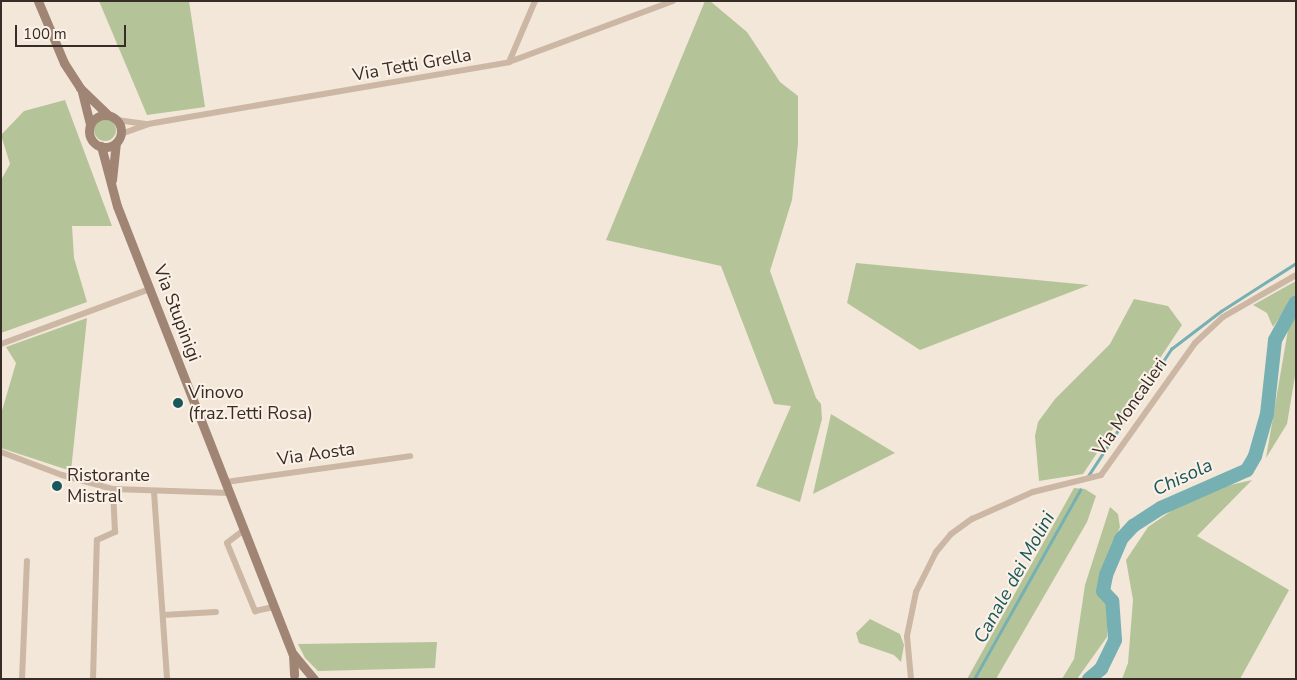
<!DOCTYPE html>
<style>
body{margin:0}
#map{position:relative;width:1297px;height:680px;overflow:hidden;background:#f3e7d9;font-family:"Nunito Sans",sans-serif}
div>[style]{position:absolute}
.green>*{inset:0;background:#b5c498}
.round{border-radius:50%}
.stream>*{height:2.5px;margin:-1.25px;padding:0 1.25px;transform-origin:1.25px;border-radius:1.25px;background:#76b0b3}
.river>*{height:14px;margin:-7px;padding:0 7px;transform-origin:7px;border-radius:7px;background:#76b0b3}
.street>*{height:6px;margin:-3px;padding:0 3px;transform-origin:3px;border-radius:3px;background:#ccb7a4}
.secondary>*{height:9px;margin:-4.5px;padding:0 4.5px;transform-origin:4.5px;border-radius:4.5px;background:#a08575}
.secondary>.ring{margin:-4.5px;padding:0;box-sizing:content-box;background:none;border:9px solid #a08575;border-radius:50%}
.dots>*{width:14px;height:14px;translate:-50% -50%;box-sizing:border-box;border:2px solid #fbf1e6;border-radius:50%}
span{translate:-50% -50%;white-space:nowrap;text-align:center;line-height:1.15;-webkit-text-stroke:4px #fbf1e6;paint-order:stroke}
.street-label{font-size:18px;color:#372c26}
.poi-label{font-size:18px;color:#372c26}
.left{translate:0 -50%;text-align:left}
.water-label{font-size:19px;color:#18575c;font-style:italic}
.frame{position:absolute;inset:0;border:2px solid #372c26;pointer-events:none}
.scale{position:absolute;left:15px;top:25px;width:111px;height:22px;box-sizing:border-box;border:2px solid #372c26;border-top:0;padding-left:6px;font-size:15px;line-height:18px;white-space:nowrap;color:#372c26;-webkit-text-stroke:4px #fbf1e6;paint-order:stroke}
</style>
<div id="map">
<div class="green">
<div style="clip-path:polygon(99px 1px,189px 1px,205px 107px,147px 115px)"></div>
<div style="clip-path:polygon(705px 1px,710px 1px,747px 32px,780px 82px,798px 96px,798px 144px,792px 200px,770px 271px,816px 398px,821px 404px,822px 419px,800px 502px,756px 486px,791px 406px,774px 404px,721px 266px,606px 240px)"></div>
<div style="clip-path:polygon(65px 100px,112px 226px,72px 226px,74px 258px,87px 302px,1px 333px,1px 180px,10px 164px,1px 135px,24px 111px)"></div>
<div class="round" style="left:94px;top:119px;width:22px;height:22px"></div>
<div style="clip-path:polygon(856px 263px,1089px 285px,920px 350px,847px 303px)"></div>
<div style="clip-path:polygon(1296px 281px,1296px 293px,1273px 327px,1267px 313px,1253px 305px)"></div>
<div style="clip-path:polygon(1134px 299px,1168px 306px,1182px 325px,1083px 474px,1039px 481px,1035px 436px,1038px 422px,1055px 399px,1110px 344px)"></div>
<div style="clip-path:polygon(1296px 315px,1296px 370px,1287px 424px,1266px 458px,1289px 324px)"></div>
<div style="clip-path:polygon(87px 318px,71px 471px,1px 448px,1px 414px,16px 363px,6px 347px)"></div>
<div style="clip-path:polygon(831px 414px,895px 453px,813px 494px)"></div>
<div style="clip-path:polygon(1252px 480px,1197px 536px,1289px 590px,1240px 679px,1122px 679px,1128px 663px,1133px 600px,1126px 560px,1148px 527px,1183px 503px,1226px 486px)"></div>
<div style="clip-path:polygon(1074px 488px,1085px 489px,1096px 496px,1087px 522px,996px 679px,967px 679px)"></div>
<div style="clip-path:polygon(1110px 507px,1118px 514px,1120px 527px,1101px 576px,1099px 592px,1108px 605px,1107px 637px,1077px 679px,1062px 679px,1074px 659px,1085px 585px)"></div>
<div style="clip-path:polygon(870px 619px,900px 634px,904px 645px,901px 662px,894px 655px,859px 643px,856px 633px)"></div>
<div style="clip-path:polygon(437px 642px,435px 668px,318px 671px,305px 658px,298px 644px)"></div>
</div>
<div class="stream">
<div style="left:1088px;top:476px;width:152px;rotate:-56.8deg"></div>
<div style="left:1171px;top:349px;width:63px;rotate:-37.2deg"></div>
<div style="left:1221px;top:311px;width:89px;rotate:-32.6deg"></div>
<div style="left:974px;top:679px;width:217px;rotate:-60.7deg"></div>
</div>
<div class="river">
<div style="left:1089px;top:679px;width:16px;rotate:-40deg"></div>
<div style="left:1101px;top:669px;width:32px;rotate:-64deg"></div>
<div style="left:1115px;top:640px;width:39px;rotate:-94deg"></div>
<div style="left:1112px;top:601px;width:13px;rotate:-132deg"></div>
<div style="left:1103px;top:591px;width:16px;rotate:-79deg"></div>
<div style="left:1106px;top:575px;width:39px;rotate:-67deg"></div>
<div style="left:1121px;top:539px;width:18px;rotate:-47deg"></div>
<div style="left:1133px;top:526px;width:33px;rotate:-33deg"></div>
<div style="left:1161px;top:508px;width:94px;rotate:-23.8deg"></div>
<div style="left:1247px;top:470px;width:16px;rotate:-60deg"></div>
<div style="left:1255px;top:456px;width:44px;rotate:-74.1deg"></div>
<div style="left:1267px;top:414px;width:74px;rotate:-83.8deg"></div>
<div style="left:1275px;top:340px;width:43px;rotate:-61.1deg"></div>
</div>
<div class="street">
<div style="left:509px;top:62px;width:66px;rotate:-66.9deg"></div>
<div style="left:117px;top:120px;width:29px;rotate:8deg"></div>
<div style="left:121px;top:134px;width:29px;rotate:-20deg"></div>
<div style="left:148px;top:124px;width:366px;rotate:-9.7deg"></div>
<div style="left:509px;top:62px;width:175px;rotate:-20.4deg"></div>
<div style="left:1px;top:344px;width:159px;rotate:-20.3deg"></div>
<div style="left:1px;top:452px;width:65px;rotate:20.7deg"></div>
<div style="left:62px;top:475px;width:53px;rotate:15.4deg"></div>
<div style="left:113px;top:489px;width:117px;rotate:2deg"></div>
<div style="left:226px;top:482px;width:186px;rotate:-8deg"></div>
<div style="left:154px;top:492px;width:187px;rotate:86deg"></div>
<div style="left:244px;top:530px;width:21px;rotate:143deg"></div>
<div style="left:227px;top:543px;width:74px;rotate:67.6deg"></div>
<div style="left:255px;top:611px;width:19px;rotate:-12deg"></div>
<div style="left:163px;top:615px;width:53px;rotate:-3.2deg"></div>
<div style="left:22px;top:679px;width:118px;rotate:-87.6deg"></div>
<div style="left:93px;top:679px;width:139px;rotate:-88.4deg"></div>
<div style="left:97px;top:540px;width:20px;rotate:-24deg"></div>
<div style="left:115px;top:532px;width:43px;rotate:-92.7deg"></div>
<div style="left:911px;top:679px;width:43px;rotate:-95.3deg"></div>
<div style="left:907px;top:636px;width:45px;rotate:-78.4deg"></div>
<div style="left:916px;top:592px;width:45px;rotate:-63.4deg"></div>
<div style="left:936px;top:552px;width:23px;rotate:-50deg"></div>
<div style="left:951px;top:534px;width:26px;rotate:-36deg"></div>
<div style="left:972px;top:519px;width:67px;rotate:-23.9deg"></div>
<div style="left:1033px;top:492px;width:70px;rotate:-14deg"></div>
<div style="left:1101px;top:475px;width:162px;rotate:-54.5deg"></div>
<div style="left:1195px;top:343px;width:38px;rotate:-43deg"></div>
<div style="left:1223px;top:317px;width:84px;rotate:-29.9deg"></div>
</div>
<div class="secondary">
<div style="left:38px;top:1px;width:67px;rotate:67.2deg"></div>
<div style="left:64px;top:63px;width:30px;rotate:57deg"></div>
<div style="left:80px;top:88px;width:39px;rotate:44deg"></div>
<div style="left:82px;top:92px;width:33px;rotate:76deg"></div>
<div class="ring" style="left:89px;top:115px;width:23px;height:23px"></div>
<div style="left:101px;top:146px;width:62px;rotate:75.1deg"></div>
<div style="left:117px;top:206px;width:481px;rotate:68.6deg"></div>
<div style="left:293px;top:654px;width:21px;rotate:87deg"></div>
<div style="left:112px;top:180px;width:37px;rotate:-84deg"></div>
<div style="left:293px;top:654px;width:33px;rotate:50deg"></div>
</div>
<div class="dots">
<div style="left:178px;top:403px;background:#18575c"></div>
<div style="left:57px;top:486px;background:#18575c"></div>
</div>
<div class="street-label">
<span style="left:412px;top:65px;rotate:-10deg">Via Tetti Grella</span>
<span style="left:177px;top:313px;rotate:69deg">Via Stupinigi</span>
<span style="left:1130px;top:407px;rotate:-55deg">Via Moncalieri</span>
<span style="left:316px;top:454px;rotate:-8deg">Via Aosta</span>
</div>
<div class="poi-label">
<span class="left" style="left:188px;top:403px">Vinovo<br>(fraz.Tetti Rosa)</span>
<span class="left" style="left:67px;top:486px">Ristorante<br>Mistral</span>
</div>
<div class="water-label">
<span style="left:1183px;top:478px;rotate:-25deg">Chisola</span>
<span style="left:1015px;top:578px;rotate:-61deg">Canale dei Molini</span>
</div>
<div class="frame"></div>
<div class="scale">100 m</div>
</div>
